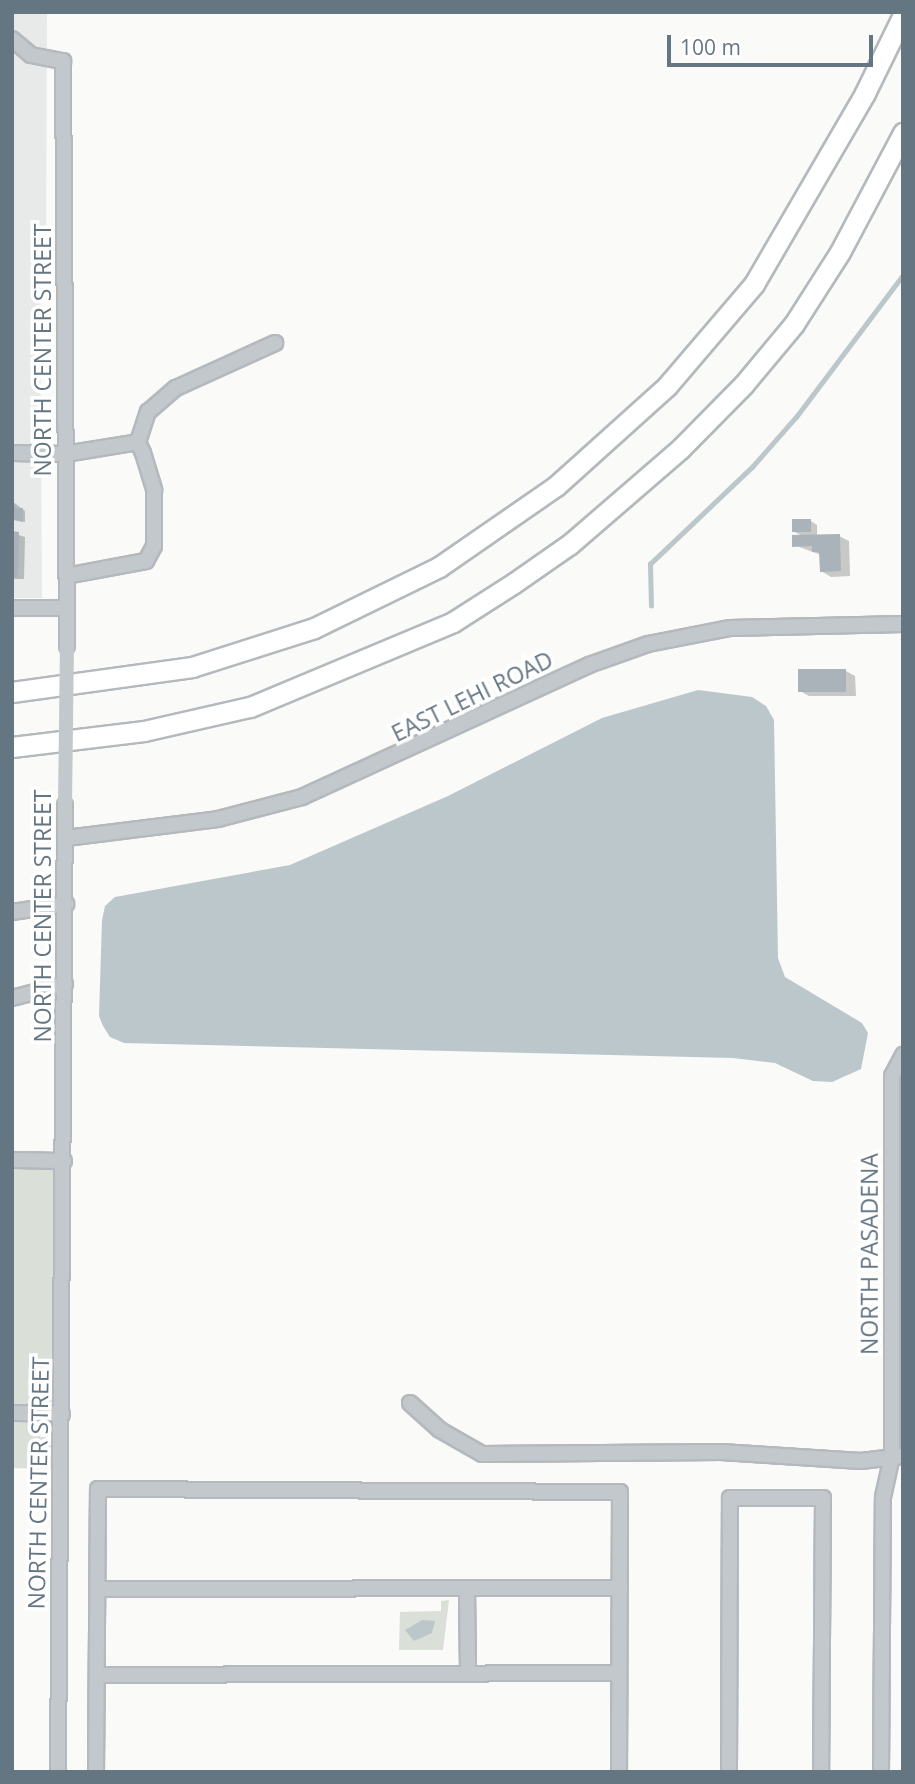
<!DOCTYPE html>
<style>
body{margin:0}
#map{position:relative;width:915px;height:1784px;overflow:hidden;background:#fafaf8;font-family:"Open Sans",sans-serif}
div>[style]{position:absolute}
.built>*{inset:0;background:#e8e9e9}
.green>*{inset:0;background:#dadfd7;transform-origin:0 0}
.water>*{inset:0;background:#bbc7cb}
.shadow>*{inset:0;background:#0003}
.stream>*{height:4.5px;margin:-2.25px;padding:0 2.25px;transform-origin:2.25px;border-radius:2.25px;background:#bbc7cb}
.building>*{inset:0;background:#aab3b9;transform-origin:0 0}
.roads{filter:drop-shadow(2px 0 #b4b9bd) drop-shadow(-2px 0 #b4b9bd) drop-shadow(0 2px #b4b9bd) drop-shadow(0 -2px #b4b9bd)}
.minor>*{height:14px;margin:-7px;padding:0 7px;transform-origin:7px;border-radius:7px;background:#c3c8cc}
.highway>*{height:19px;margin:-9.5px;padding:0 9.5px;transform-origin:9.5px;border-radius:9.5px;background:#fff}
.minor-bridge>*{height:14px;margin:-7px;padding:0 7px;transform-origin:7px;border-radius:7px;background:#c3c8cc}
span{translate:-50% -50%;white-space:nowrap;text-align:center;line-height:1.15;-webkit-text-stroke:7px #fff;paint-order:stroke}
.street-label{font-size:23px;color:#657683}
.frame{position:absolute;inset:0;border:14px solid #657683;pointer-events:none}
.scale{position:absolute;left:667px;top:35px;width:206px;height:32px;box-sizing:border-box;border:4px solid #657683;border-top:0;padding-left:9px;font-size:21px;line-height:24px;white-space:nowrap;color:#657683;-webkit-text-stroke:5px #fff;paint-order:stroke}
</style>
<div id="map">
<div class="built">
<div style="clip-path:polygon(12px 12px,47px 12px,46px 258px,40px 259px,42px 598px,12px 598px)"></div>
</div>
<div class="green">
<div style="left:12px;top:1160px;width:52px;height:308px;rotate:1deg"></div>
<div style="clip-path:polygon(evenodd,449px 1600px,443px 1650px,399px 1650px,400px 1612px,441px 1611px,441px 1601px,449px 1600px,430px 1622px,433px 1631px,414px 1641px,414px 1628px,430px 1622px)"></div>
</div>
<div class="water">
<div style="clip-path:polygon(698px 690px,752px 697px,766px 706px,774px 720px,778px 958px,785px 977px,862px 1023px,868px 1033px,861px 1069px,832px 1082px,813px 1081px,775px 1063px,733px 1058px,124px 1043px,110px 1037px,103px 1026px,99px 1016px,102px 920px,105px 906px,115px 897px,290px 865px,448px 796px,602px 718px)"></div>
<div style="clip-path:polygon(422px 1620px,435px 1621px,432px 1633px,414px 1641px,405px 1630px)"></div>
</div>
<div class="shadow">
<div style="clip-path:polygon(12px 501px,25px 511px,25px 522px,12px 520px)"></div>
<div style="clip-path:polygon(811px 521px,817px 525px,817px 536px,839px 536px,849px 541px,850px 576px,831px 577px,821px 571px,821px 555px,794px 545px,804px 537px,793px 531px)"></div>
<div style="clip-path:polygon(12px 533px,25px 537px,24px 579px,12px 579px)"></div>
<div style="clip-path:polygon(846px 671px,855px 676px,856px 696px,809px 696px,800px 691px)"></div>
</div>
<div class="stream">
<div style="left:651px;top:606px;width:42px;rotate:-91.4deg"></div>
<div style="left:650px;top:564px;width:141px;rotate:-43.6deg"></div>
<div style="left:752px;top:467px;width:67px;rotate:-48.7deg"></div>
<div style="left:796px;top:417px;width:178px;rotate:-53deg"></div>
</div>
<div class="building">
<div style="clip-path:polygon(12px 500px,16px 508px,23px 508px,23px 522px,12px 519px)"></div>
<div style="left:792px;top:519px;width:19px;height:13px"></div>
<div style="clip-path:polygon(12px 531px,19px 532px,18px 577px,12px 577px)"></div>
<div style="clip-path:polygon(840px 534px,841px 571px,820px 572px,819px 552px,812px 552px,812px 546px,792px 547px,792px 535px)"></div>
<div style="left:798px;top:669px;width:48px;height:23px"></div>
</div>
<div class="roads">
<div class="minor">
<div style="left:12px;top:39px;width:25px;rotate:40deg"></div>
<div style="left:31px;top:55px;width:33px;rotate:11deg"></div>
<div style="left:63px;top:61px;width:585px;rotate:89.61deg"></div>
<div style="left:138px;top:442px;width:32px;rotate:-72deg"></div>
<div style="left:148px;top:412px;width:37px;rotate:-41deg"></div>
<div style="left:176px;top:388px;width:109px;rotate:-24.4deg"></div>
<div style="left:12px;top:453px;width:53px;rotate:1.1deg"></div>
<div style="left:65px;top:454px;width:74px;rotate:-9.3deg"></div>
<div style="left:138px;top:442px;width:12px;rotate:66deg"></div>
<div style="left:143px;top:453px;width:39px;rotate:73deg"></div>
<div style="left:154px;top:490px;width:56px;rotate:90deg"></div>
<div style="left:154px;top:546px;width:17px;rotate:118deg"></div>
<div style="left:146px;top:561px;width:81px;rotate:169.4deg"></div>
<div style="left:12px;top:608px;width:55px"></div>
<div style="left:66px;top:838px;width:153px;rotate:-7.1deg"></div>
<div style="left:218px;top:819px;width:87px;rotate:-14.7deg"></div>
<div style="left:302px;top:797px;width:316px;rotate:-24.7deg"></div>
<div style="left:589px;top:665px;width:63px;rotate:-19.6deg"></div>
<div style="left:648px;top:644px;width:84px;rotate:-11deg"></div>
<div style="left:730px;top:628px;width:173px;rotate:-1.3deg"></div>
<div style="left:12px;top:912px;width:55px;rotate:-8.4deg"></div>
<div style="left:12px;top:998px;width:55px;rotate:-14.8deg"></div>
<div style="left:12px;top:1160px;width:52px;rotate:1.1deg"></div>
<div style="left:410px;top:1403px;width:40px;rotate:42deg"></div>
<div style="left:440px;top:1430px;width:48px;rotate:29.7deg"></div>
<div style="left:482px;top:1454px;width:239px;rotate:-0.5deg"></div>
<div style="left:721px;top:1452px;width:140px;rotate:3.7deg"></div>
<div style="left:861px;top:1461px;width:42px;rotate:-6.8deg"></div>
<div style="left:12px;top:1413px;width:50px;rotate:1.1deg"></div>
<div style="left:467px;top:1588px;width:85px;rotate:89.3deg"></div>
<div style="left:97px;top:1589px;width:523px;rotate:-0.11deg"></div>
<div style="left:97px;top:1675px;width:522px;rotate:-0.22deg"></div>
<div style="left:58px;top:1772px;width:967px;rotate:-89.59deg"></div>
<div style="left:96px;top:1772px;width:283px;rotate:-89.6deg"></div>
<div style="left:98px;top:1489px;width:522px;rotate:0.33deg"></div>
<div style="left:620px;top:1492px;width:280px;rotate:90.2deg"></div>
<div style="left:729px;top:1772px;width:274px;rotate:-89.8deg"></div>
<div style="left:730px;top:1498px;width:93px"></div>
<div style="left:823px;top:1498px;width:274px;rotate:90.4deg"></div>
<div style="left:881px;top:1772px;width:275px;rotate:-89.6deg"></div>
<div style="left:883px;top:1497px;width:42px;rotate:-77.6deg"></div>
<div style="left:892px;top:1456px;width:380px;rotate:-90deg"></div>
<div style="left:892px;top:1076px;width:24px;rotate:-62deg"></div>
</div>
<div class="highway">
<div style="left:12px;top:692px;width:182px;rotate:-7.9deg"></div>
<div style="left:192px;top:667px;width:128px;rotate:-17.7deg"></div>
<div style="left:314px;top:628px;width:139px;rotate:-26deg"></div>
<div style="left:439px;top:567px;width:142px;rotate:-34.7deg"></div>
<div style="left:556px;top:486px;width:149px;rotate:-42deg"></div>
<div style="left:667px;top:386px;width:134px;rotate:-49.5deg"></div>
<div style="left:754px;top:284px;width:221px;rotate:-59.8deg"></div>
<div style="left:865px;top:93px;width:87px;rotate:-64deg"></div>
<div style="left:12px;top:747px;width:133px;rotate:-6.9deg"></div>
<div style="left:144px;top:731px;width:109px;rotate:-12.8deg"></div>
<div style="left:250px;top:707px;width:220px;rotate:-22.7deg"></div>
<div style="left:453px;top:622px;width:72px;rotate:-32.6deg"></div>
<div style="left:514px;top:583px;width:68px;rotate:-34.9deg"></div>
<div style="left:570px;top:544px;width:145px;rotate:-40.8deg"></div>
<div style="left:680px;top:449px;width:91px;rotate:-45.4deg"></div>
<div style="left:744px;top:384px;width:78px;rotate:-50.2deg"></div>
<div style="left:794px;top:324px;width:85px;rotate:-57.4deg"></div>
<div style="left:840px;top:252px;width:135px;rotate:-62.1deg"></div>
</div>
</div>
<div class="minor-bridge">
<div style="left:65px;top:805px;width:159px;rotate:-89.3deg"></div>
</div>
<div class="street-label">
<span style="left:42px;top:350px;rotate:-90deg">NORTH CENTER STREET</span>
<span style="left:472px;top:696px;rotate:-26deg">EAST LEHI ROAD</span>
<span style="left:42px;top:916px;rotate:-90deg">NORTH CENTER STREET</span>
<span style="left:869px;top:1254px;rotate:-90deg">NORTH PASADENA</span>
<span style="left:38px;top:1483px;rotate:-89deg">NORTH CENTER STREET</span>
</div>
<div class="frame"></div>
<div class="scale">100 m</div>
</div>
